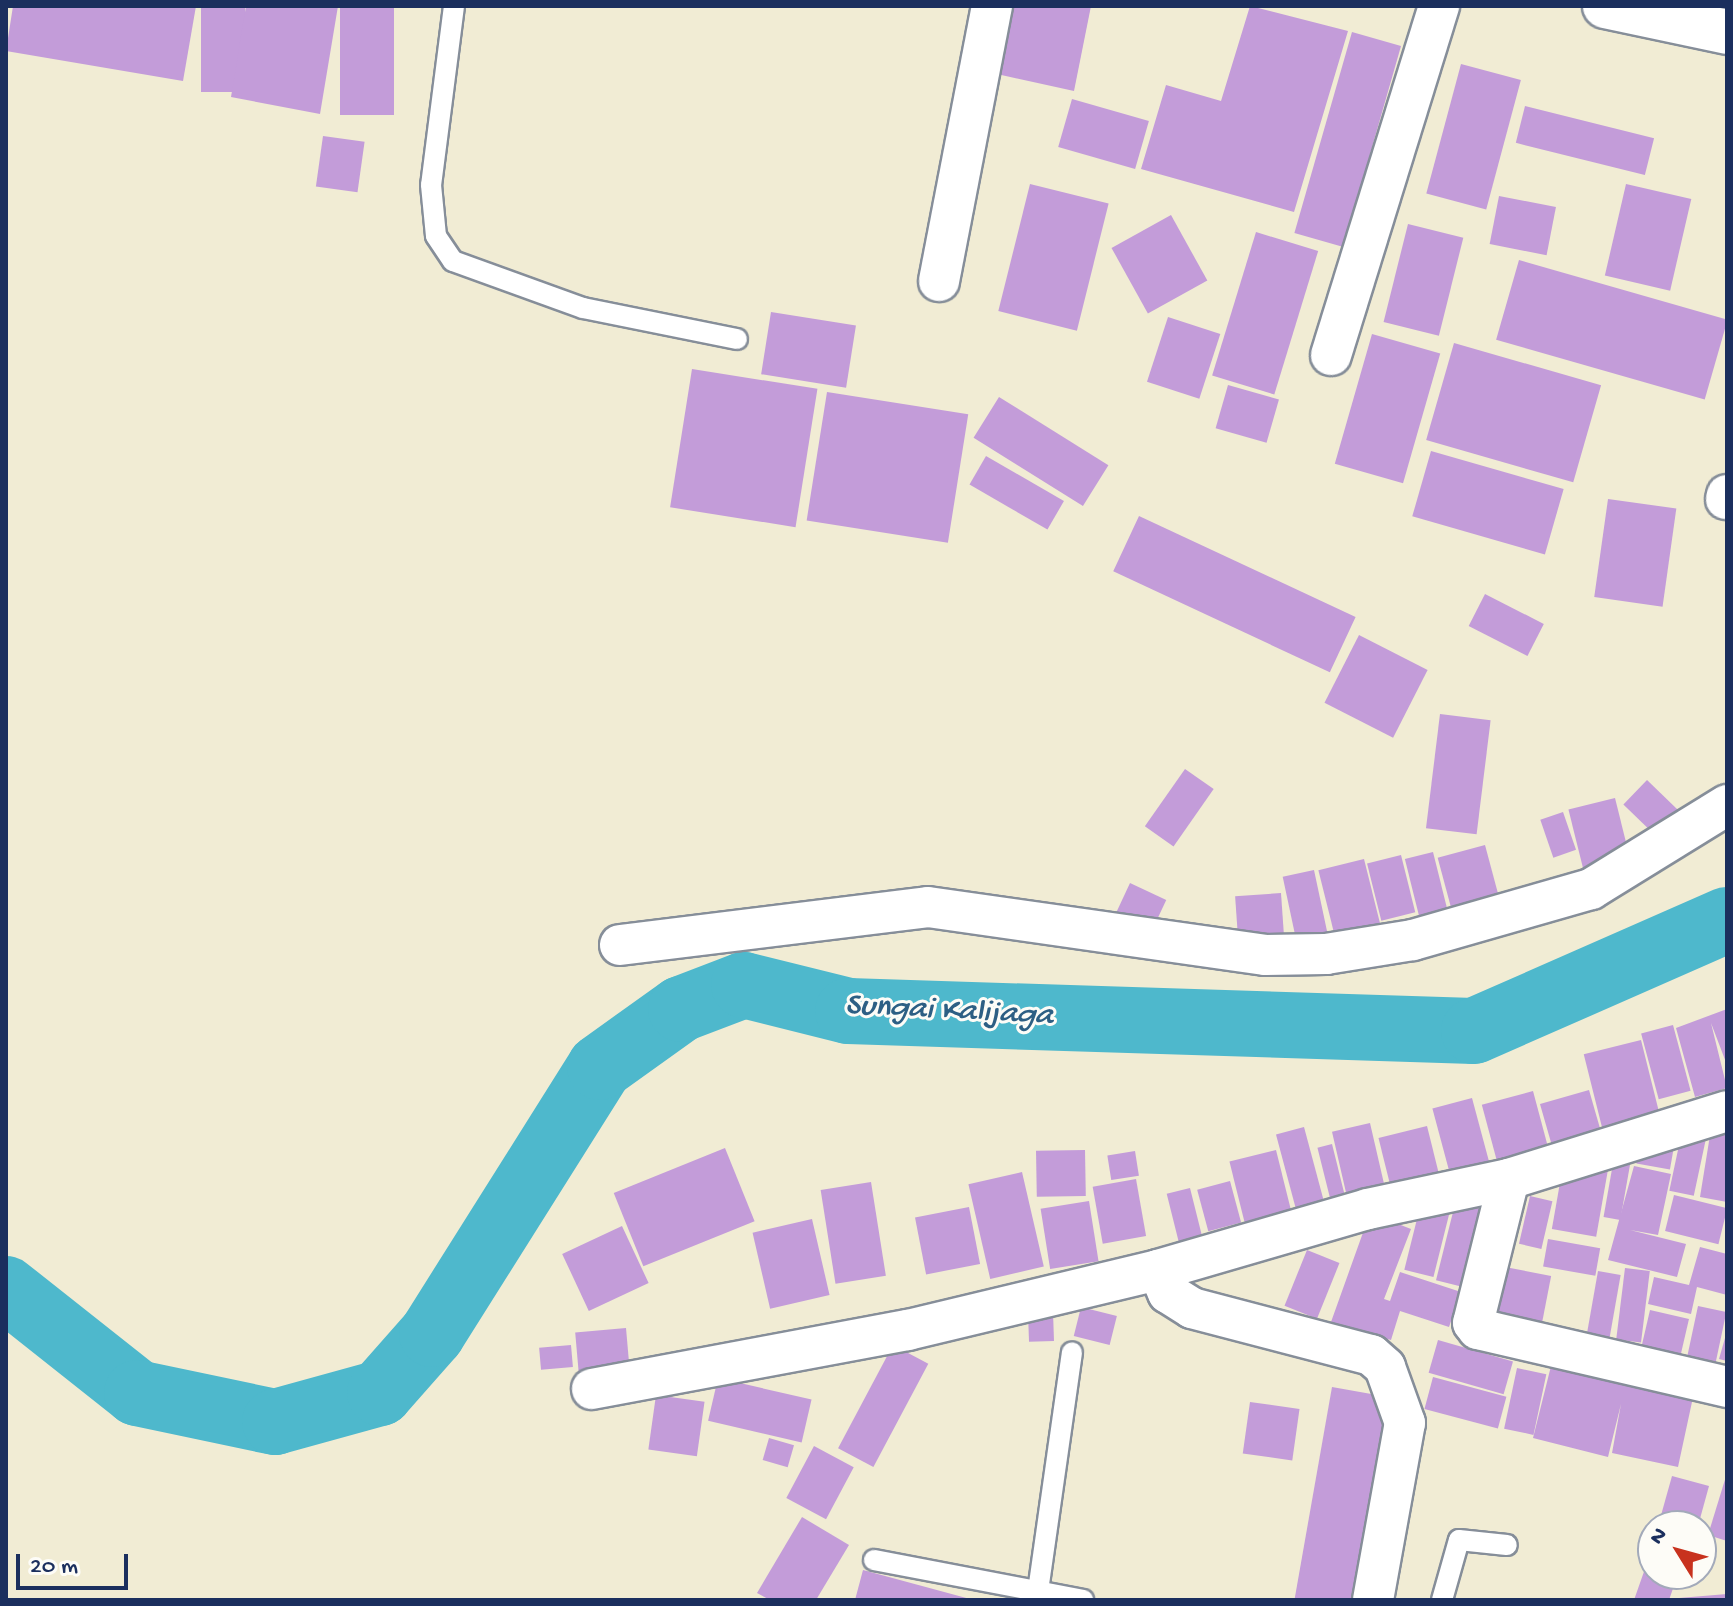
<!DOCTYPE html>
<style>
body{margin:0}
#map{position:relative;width:1733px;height:1606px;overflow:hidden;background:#f1ecd4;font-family:"Gochi Hand",sans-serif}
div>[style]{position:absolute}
.river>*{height:66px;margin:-33px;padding:0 33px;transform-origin:33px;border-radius:33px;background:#4eb8cc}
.building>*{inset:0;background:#c39cd9;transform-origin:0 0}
.roads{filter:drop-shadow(2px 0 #868e99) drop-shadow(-2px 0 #868e99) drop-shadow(0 2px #868e99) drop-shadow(0 -2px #868e99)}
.service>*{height:20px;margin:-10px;padding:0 10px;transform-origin:10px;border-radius:10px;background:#fff}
.minor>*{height:40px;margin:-20px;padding:0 20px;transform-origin:20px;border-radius:20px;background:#fff}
.trunk>*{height:44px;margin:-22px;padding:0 22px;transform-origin:22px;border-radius:22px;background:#fff}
span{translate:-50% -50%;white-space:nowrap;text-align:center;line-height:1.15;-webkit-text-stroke:6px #fdfcf7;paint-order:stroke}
.water-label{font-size:32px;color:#2d5f84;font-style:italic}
.frame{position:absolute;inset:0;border:8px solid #1b2f5e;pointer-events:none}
.north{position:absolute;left:1637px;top:1510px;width:80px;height:80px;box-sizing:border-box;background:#fdfcf7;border:2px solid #a3aaba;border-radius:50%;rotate:307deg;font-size:22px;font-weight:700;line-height:32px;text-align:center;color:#1b2f5e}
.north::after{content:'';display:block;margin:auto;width:28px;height:36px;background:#c8321e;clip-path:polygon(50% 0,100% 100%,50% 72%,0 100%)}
.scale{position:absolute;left:16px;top:1554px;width:112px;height:36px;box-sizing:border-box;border:4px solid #1b2f5e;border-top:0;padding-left:10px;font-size:24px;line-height:28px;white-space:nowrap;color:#1b2f5e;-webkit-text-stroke:6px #fdfcf7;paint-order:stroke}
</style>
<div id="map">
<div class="river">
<div style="left:6px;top:1289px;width:167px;rotate:38.4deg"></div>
<div style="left:137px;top:1393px;width:141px;rotate:11.9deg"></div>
<div style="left:275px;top:1422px;width:109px;rotate:-15.4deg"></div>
<div style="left:380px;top:1393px;width:79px;rotate:-48.6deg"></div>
<div style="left:432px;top:1334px;width:315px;rotate:-57.8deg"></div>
<div style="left:600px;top:1067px;width:100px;rotate:-35.6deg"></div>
<div style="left:681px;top:1009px;width:67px;rotate:-20.9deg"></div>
<div style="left:744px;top:985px;width:107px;rotate:14deg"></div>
<div style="left:848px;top:1011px;width:626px;rotate:1.83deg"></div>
<div style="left:1474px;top:1031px;width:276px;rotate:-23.7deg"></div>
</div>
<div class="building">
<div style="clip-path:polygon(13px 6px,196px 6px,183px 81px,6px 51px)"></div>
<div style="left:201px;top:6px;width:44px;height:86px"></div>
<div style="clip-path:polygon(246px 6px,338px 6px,320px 114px,231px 97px)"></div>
<div style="left:340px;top:6px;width:54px;height:109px"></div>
<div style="clip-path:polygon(1002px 6px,1091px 6px,1074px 91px,988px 72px)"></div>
<div style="clip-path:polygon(1250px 6px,1348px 31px,1294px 212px,1141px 169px,1166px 85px,1221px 101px)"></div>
<div style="left:1352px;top:32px;width:51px;height:209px;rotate:16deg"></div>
<div style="left:1461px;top:64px;width:62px;height:134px;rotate:15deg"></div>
<div style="left:1072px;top:99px;width:80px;height:50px;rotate:16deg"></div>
<div style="left:1525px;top:106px;width:133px;height:38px;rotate:14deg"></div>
<div style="left:323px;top:136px;width:42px;height:51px;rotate:8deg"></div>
<div style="left:1030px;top:184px;width:81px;height:131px;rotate:14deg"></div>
<div style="left:1626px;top:184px;width:67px;height:94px;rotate:13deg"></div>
<div style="left:1499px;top:196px;width:58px;height:49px;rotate:11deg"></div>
<div style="left:1171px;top:215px;width:75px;height:68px;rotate:61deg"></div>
<div style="left:1408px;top:224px;width:57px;height:101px;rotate:14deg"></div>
<div style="left:1256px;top:232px;width:65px;height:150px;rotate:17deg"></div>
<div style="left:1519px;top:260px;width:217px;height:83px;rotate:16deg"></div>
<div style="left:771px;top:312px;width:86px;height:63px;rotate:9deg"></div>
<div style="left:1168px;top:317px;width:55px;height:68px;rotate:18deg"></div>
<div style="left:1372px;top:334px;width:71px;height:135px;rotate:16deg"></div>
<div style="left:1454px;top:343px;width:153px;height:101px;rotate:16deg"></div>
<div style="left:692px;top:369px;width:127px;height:140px;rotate:9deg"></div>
<div style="left:1228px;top:385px;width:53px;height:45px;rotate:16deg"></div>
<div style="left:827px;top:392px;width:143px;height:130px;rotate:9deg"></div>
<div style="left:999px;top:397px;width:129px;height:48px;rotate:32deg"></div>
<div style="left:1431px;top:451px;width:138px;height:68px;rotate:16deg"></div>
<div style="left:986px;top:456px;width:90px;height:33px;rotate:30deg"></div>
<div style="left:1608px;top:499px;width:69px;height:99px;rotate:8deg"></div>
<div style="left:1139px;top:516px;width:239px;height:61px;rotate:25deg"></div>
<div style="left:1485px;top:594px;width:66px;height:36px;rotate:27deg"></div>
<div style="left:1359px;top:635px;width:77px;height:76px;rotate:27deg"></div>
<div style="left:1440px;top:714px;width:51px;height:115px;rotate:7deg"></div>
<div style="left:1185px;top:769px;width:35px;height:70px;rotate:35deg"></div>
<div style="left:1647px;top:780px;width:46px;height:34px;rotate:44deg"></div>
<div style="left:1615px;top:798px;width:62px;height:48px;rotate:76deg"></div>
<div style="left:1563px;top:812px;width:40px;height:24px;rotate:71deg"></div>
<div style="left:1485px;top:845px;width:65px;height:49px;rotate:75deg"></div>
<div style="left:1433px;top:852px;width:69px;height:29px;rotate:76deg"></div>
<div style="left:1401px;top:855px;width:59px;height:35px;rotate:76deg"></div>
<div style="left:1364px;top:859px;width:68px;height:47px;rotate:76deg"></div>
<div style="left:1314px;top:870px;width:64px;height:32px;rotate:78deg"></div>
<div style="left:1130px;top:883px;width:40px;height:38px;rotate:25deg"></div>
<div style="left:1281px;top:893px;width:40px;height:46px;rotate:86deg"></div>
<div style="clip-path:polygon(1727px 1009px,1727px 1065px,1711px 1023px,1727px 1088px,1695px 1097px,1676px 1028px)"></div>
<div style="left:1673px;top:1025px;width:68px;height:33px;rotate:75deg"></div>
<div style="left:1641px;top:1040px;width:81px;height:59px;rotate:76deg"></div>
<div style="left:1589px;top:1090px;width:50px;height:51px;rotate:74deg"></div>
<div style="left:1533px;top:1091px;width:62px;height:53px;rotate:75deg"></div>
<div style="left:1472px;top:1098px;width:73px;height:41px;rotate:75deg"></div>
<div style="left:1370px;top:1123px;width:80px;height:39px;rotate:77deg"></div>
<div style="left:1427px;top:1126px;width:54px;height:50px;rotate:76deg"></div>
<div style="left:1304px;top:1127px;width:91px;height:29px;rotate:75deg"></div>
<div style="clip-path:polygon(1711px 1129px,1727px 1132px,1727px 1202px,1700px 1197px)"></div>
<div style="left:1682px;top:1131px;width:25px;height:61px;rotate:12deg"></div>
<div style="left:1642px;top:1132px;width:34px;height:32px;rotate:10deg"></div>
<div style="left:1332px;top:1144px;width:62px;height:15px;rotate:76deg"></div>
<div style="left:725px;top:1148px;width:79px;height:120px;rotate:68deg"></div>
<div style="left:1085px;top:1150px;width:46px;height:49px;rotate:89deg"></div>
<div style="left:1276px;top:1150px;width:62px;height:48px;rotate:76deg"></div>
<div style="left:1135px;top:1151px;width:25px;height:28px;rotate:81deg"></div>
<div style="left:1615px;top:1152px;width:17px;height:66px;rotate:10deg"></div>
<div style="left:1564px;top:1160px;width:45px;height:70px;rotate:10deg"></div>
<div style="clip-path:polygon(1634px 1166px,1671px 1174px,1658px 1235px,1630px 1230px,1686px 1244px,1677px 1277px,1608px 1260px)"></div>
<div style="left:1022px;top:1172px;width:97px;height:55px;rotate:77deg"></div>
<div style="left:1136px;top:1179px;width:58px;height:44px;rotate:80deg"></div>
<div style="left:1230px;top:1181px;width:43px;height:34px;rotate:75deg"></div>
<div style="left:871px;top:1182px;width:95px;height:51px;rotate:81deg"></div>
<div style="left:1190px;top:1188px;width:58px;height:24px;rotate:76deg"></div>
<div style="left:1458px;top:1192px;width:29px;height:91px;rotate:14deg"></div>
<div style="left:1674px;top:1195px;width:55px;height:37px;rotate:14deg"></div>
<div style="left:1530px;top:1196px;width:23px;height:49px;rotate:13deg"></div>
<div style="left:1422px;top:1199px;width:30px;height:73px;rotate:14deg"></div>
<div style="left:1089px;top:1201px;width:61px;height:49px;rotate:81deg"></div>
<div style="left:969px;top:1207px;width:58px;height:55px;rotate:79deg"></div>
<div style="clip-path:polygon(1370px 1213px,1411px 1229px,1384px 1299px,1390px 1301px,1400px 1272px,1461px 1292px,1449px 1327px,1400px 1311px,1391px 1340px,1331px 1322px)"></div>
<div style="left:812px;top:1219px;width:78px;height:61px;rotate:77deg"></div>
<div style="left:622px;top:1226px;width:63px;height:66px;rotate:65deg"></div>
<div style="left:1548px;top:1239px;width:53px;height:28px;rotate:10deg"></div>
<div style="clip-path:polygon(1700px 1247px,1727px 1254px,1727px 1295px,1697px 1287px,1691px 1314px,1648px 1304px,1654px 1277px,1689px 1285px)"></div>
<div style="left:1307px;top:1250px;width:35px;height:60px;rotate:22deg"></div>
<div style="left:1505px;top:1267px;width:47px;height:52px;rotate:11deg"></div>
<div style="left:1625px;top:1268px;width:25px;height:72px;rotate:7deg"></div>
<div style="left:1598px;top:1271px;width:23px;height:65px;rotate:10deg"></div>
<div style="left:1698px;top:1306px;width:29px;height:52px;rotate:12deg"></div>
<div style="left:1081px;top:1307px;width:37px;height:30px;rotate:14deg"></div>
<div style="left:1650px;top:1310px;width:40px;height:36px;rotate:13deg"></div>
<div style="left:1053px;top:1312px;width:29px;height:25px;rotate:88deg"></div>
<div style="left:626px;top:1328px;width:45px;height:51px;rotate:85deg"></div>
<div style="clip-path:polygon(1727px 1331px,1727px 1361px,1719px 1359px)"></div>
<div style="left:1438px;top:1340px;width:78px;height:34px;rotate:16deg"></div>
<div style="left:571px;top:1345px;width:22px;height:32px;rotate:85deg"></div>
<div style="left:893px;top:1345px;width:40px;height:117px;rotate:28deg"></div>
<div style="clip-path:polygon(1554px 1354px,1695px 1388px,1678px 1467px,1612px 1453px,1621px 1404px,1608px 1457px,1533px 1438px)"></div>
<div style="left:1517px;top:1368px;width:30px;height:62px;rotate:12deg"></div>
<div style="left:1433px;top:1377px;width:76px;height:33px;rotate:15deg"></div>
<div style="left:718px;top:1378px;width:96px;height:44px;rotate:13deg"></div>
<div style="left:1332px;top:1387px;width:57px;height:217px;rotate:10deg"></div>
<div style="left:656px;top:1395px;width:49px;height:55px;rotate:8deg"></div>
<div style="left:1250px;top:1402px;width:50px;height:52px;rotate:8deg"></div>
<div style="left:769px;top:1438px;width:26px;height:23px;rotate:16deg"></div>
<div style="left:814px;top:1446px;width:45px;height:59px;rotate:28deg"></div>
<div style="clip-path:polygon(1727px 1473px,1727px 1541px,1708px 1535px)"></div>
<div style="clip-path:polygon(1672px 1476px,1709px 1486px,1698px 1526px,1658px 1526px)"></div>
<div style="clip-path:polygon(802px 1517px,849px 1545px,816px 1600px,770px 1600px,757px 1593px)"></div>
<div style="clip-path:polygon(1653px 1546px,1653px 1574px,1678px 1574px,1669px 1600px,1634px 1600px)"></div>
<div style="clip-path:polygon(863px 1570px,970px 1599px,969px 1600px,855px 1600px)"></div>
<div style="clip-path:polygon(1727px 1594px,1727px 1600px,1680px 1600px,1679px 1598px)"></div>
</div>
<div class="roads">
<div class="service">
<div style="left:454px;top:6px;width:180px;rotate:97.3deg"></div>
<div style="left:431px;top:185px;width:51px;rotate:84.4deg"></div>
<div style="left:436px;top:236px;width:30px;rotate:56deg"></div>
<div style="left:453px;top:261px;width:138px;rotate:19.9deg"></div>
<div style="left:583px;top:308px;width:157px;rotate:11.4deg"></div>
<div style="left:874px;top:1560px;width:213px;rotate:10.8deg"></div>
<div style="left:1038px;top:1591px;width:241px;rotate:-81.9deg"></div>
<div style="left:1442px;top:1600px;width:62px;rotate:-74.2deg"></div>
<div style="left:1459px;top:1540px;width:48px;rotate:5.9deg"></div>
</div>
<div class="minor">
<div style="left:939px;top:281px;width:280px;rotate:-79.1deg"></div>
<div style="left:1331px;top:355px;width:365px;rotate:-72.8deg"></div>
<div style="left:1726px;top:499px;width:4px;rotate:-76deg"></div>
<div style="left:620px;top:945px;width:310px;rotate:-7deg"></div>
<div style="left:928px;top:907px;width:340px;rotate:8.1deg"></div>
<div style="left:1265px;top:955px;width:61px;rotate:-0.9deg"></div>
<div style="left:1326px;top:954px;width:88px;rotate:-9.1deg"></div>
<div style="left:1413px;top:940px;width:185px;rotate:-16deg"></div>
<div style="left:1591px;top:889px;width:160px;rotate:-31.7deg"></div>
<div style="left:1509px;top:1179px;width:148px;rotate:104deg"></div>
<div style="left:1473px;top:1323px;width:8px;rotate:50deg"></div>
<div style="left:1478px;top:1329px;width:256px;rotate:13.1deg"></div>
<div style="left:592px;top:1389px;width:321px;rotate:-10.6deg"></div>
<div style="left:908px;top:1330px;width:257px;rotate:-13.5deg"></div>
<div style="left:1373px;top:1600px;width:180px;rotate:-79.8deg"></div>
<div style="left:1405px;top:1423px;width:59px;rotate:-109.7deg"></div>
<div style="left:1385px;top:1367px;width:18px;rotate:-139deg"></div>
<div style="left:1371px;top:1355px;width:185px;rotate:-165.3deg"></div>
<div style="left:1192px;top:1308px;width:28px;rotate:-148deg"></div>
<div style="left:1168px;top:1293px;width:25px;rotate:-113deg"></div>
<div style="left:1158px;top:1270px;width:219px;rotate:-16.2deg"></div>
<div style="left:1368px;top:1209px;width:144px;rotate:-12deg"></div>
<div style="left:1509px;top:1179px;width:228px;rotate:-17.3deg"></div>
</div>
<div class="trunk">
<div style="left:1605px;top:6px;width:125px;rotate:12deg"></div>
</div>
</div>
<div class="water-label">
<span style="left:949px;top:1012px;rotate:3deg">Sungai Kalijaga</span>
</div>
<div class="frame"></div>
<div class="north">N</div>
<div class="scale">20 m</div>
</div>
